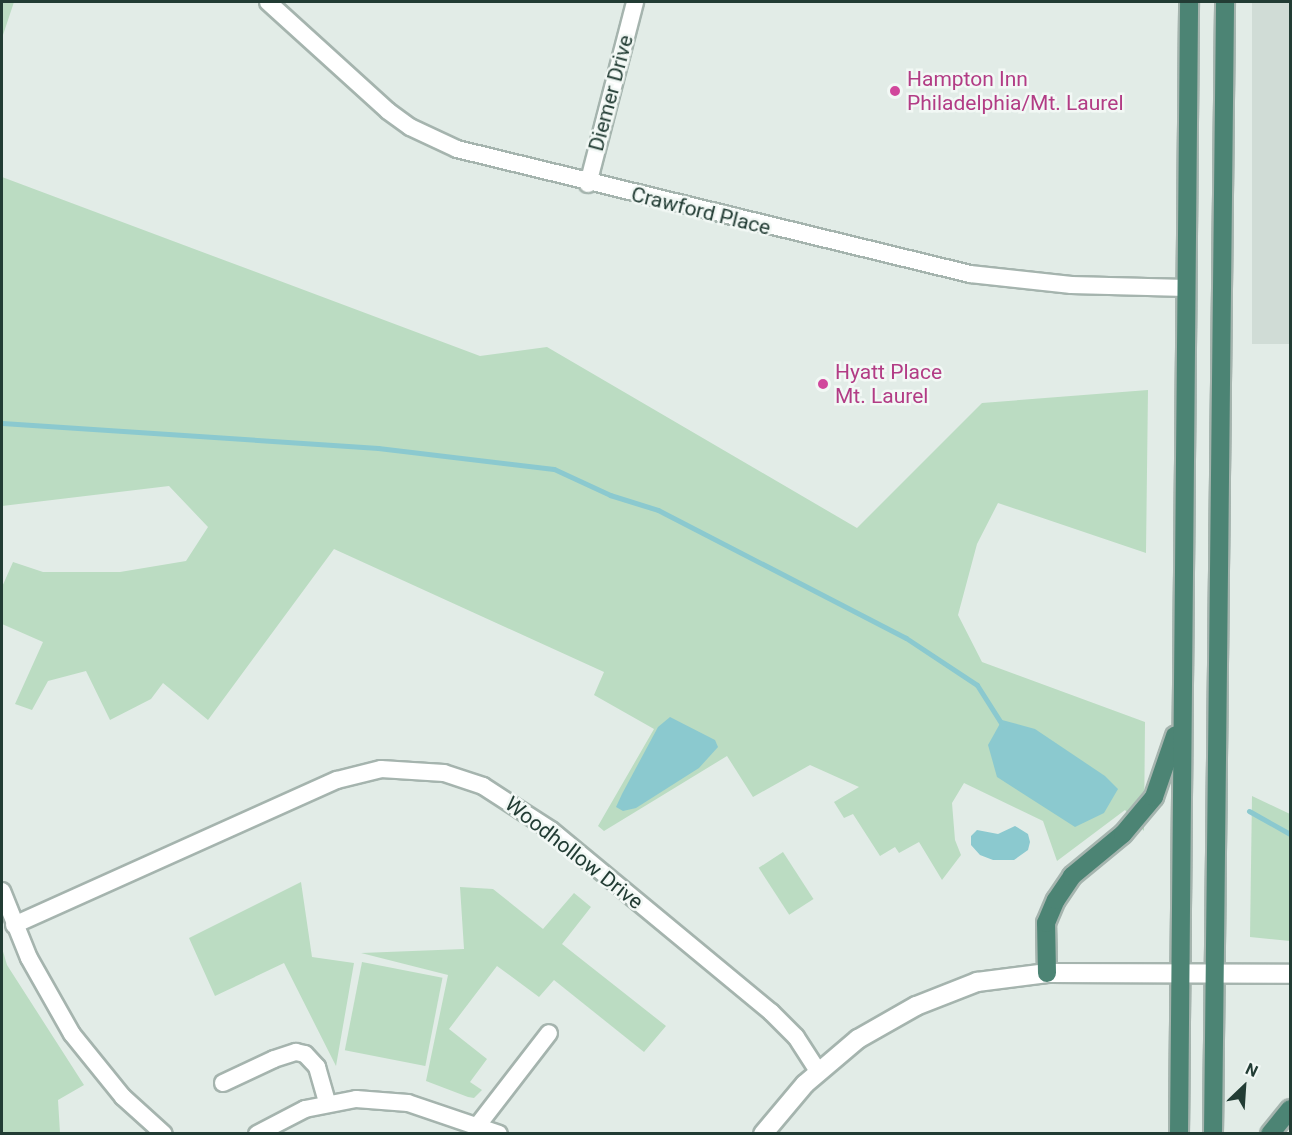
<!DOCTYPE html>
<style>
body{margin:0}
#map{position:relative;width:1292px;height:1135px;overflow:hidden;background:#e2ece7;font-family:Roboto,sans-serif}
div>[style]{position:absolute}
.built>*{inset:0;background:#d0dcd6;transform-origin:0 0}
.green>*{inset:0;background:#bbdcc2;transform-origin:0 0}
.water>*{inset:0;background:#8bc9cf}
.stream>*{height:5px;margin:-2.5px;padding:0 2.5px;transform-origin:2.5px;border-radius:2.5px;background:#8bc9cf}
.roads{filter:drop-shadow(2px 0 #a5b4ae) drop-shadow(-2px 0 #a5b4ae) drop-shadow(0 2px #a5b4ae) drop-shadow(0 -2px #a5b4ae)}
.minor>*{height:16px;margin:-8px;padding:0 8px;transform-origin:8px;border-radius:8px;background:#fff}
.tertiary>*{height:18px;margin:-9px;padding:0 9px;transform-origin:9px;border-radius:9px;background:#fff}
.trunk>*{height:18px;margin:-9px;padding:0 9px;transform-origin:9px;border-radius:9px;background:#4c8474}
.dots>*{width:16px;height:16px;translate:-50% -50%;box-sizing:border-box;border:3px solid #f2f8f5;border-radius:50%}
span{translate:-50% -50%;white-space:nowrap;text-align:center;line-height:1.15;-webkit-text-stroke:5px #f2f8f5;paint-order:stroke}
.hotel-label{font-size:21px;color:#b23c85}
.left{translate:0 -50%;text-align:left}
.street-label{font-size:21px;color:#223c34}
.frame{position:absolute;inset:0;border:3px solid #223c34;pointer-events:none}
.north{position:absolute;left:1214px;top:1057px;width:60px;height:60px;-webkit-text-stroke:4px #f2f8f5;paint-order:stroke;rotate:25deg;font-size:16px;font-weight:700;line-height:24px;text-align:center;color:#223c34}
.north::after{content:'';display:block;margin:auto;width:21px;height:27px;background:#223c34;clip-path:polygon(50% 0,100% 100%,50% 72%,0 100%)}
</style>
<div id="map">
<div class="built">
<div style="left:1252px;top:2px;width:38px;height:342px"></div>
</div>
<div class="green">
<div style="clip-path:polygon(2px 2px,14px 2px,2px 38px)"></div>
<div style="clip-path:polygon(2px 177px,480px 356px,547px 347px,857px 528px,982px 403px,1148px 390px,1146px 553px,998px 503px,977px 544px,958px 615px,982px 662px,1145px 722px,1144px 831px,1125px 810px,1057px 861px,1043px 821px,964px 783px,952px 803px,955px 840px,961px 855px,942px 880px,919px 842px,899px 853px,895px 847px,880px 856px,853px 814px,844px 818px,834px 802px,859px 787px,810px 765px,753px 797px,727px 756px,604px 831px,598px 826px,654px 729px,594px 695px,604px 672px,334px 549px,208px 720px,163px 683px,151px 699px,110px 720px,86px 671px,48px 681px,32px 710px,15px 704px,43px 642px,2px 624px,2px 587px,13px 562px,43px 572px,120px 572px,186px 561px,208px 527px,169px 486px,2px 506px)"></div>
<div style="clip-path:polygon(1252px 796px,1290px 814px,1290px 941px,1250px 937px)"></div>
<div style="left:783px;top:852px;width:56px;height:29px;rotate:57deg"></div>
<div style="clip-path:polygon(301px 882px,312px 957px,354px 963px,336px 1066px,284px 963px,215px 996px,189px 938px)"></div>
<div style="clip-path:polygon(460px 887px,493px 889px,543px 929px,574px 893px,591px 907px,562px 944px,666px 1026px,644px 1052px,554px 980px,539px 997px,497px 966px,449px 1029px,487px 1059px,470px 1082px,482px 1090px,474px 1098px,468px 1097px,426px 1081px,448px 975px,361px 953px,464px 949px)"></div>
<div style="clip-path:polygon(2px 948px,7px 965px,84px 1085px,58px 1100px,60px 1133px,2px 1133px)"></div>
<div style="left:362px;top:962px;width:82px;height:90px;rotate:11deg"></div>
</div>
<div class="water">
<div style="clip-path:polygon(670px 717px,715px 740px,718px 747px,699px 768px,636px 808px,623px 811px,616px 807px,622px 794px,658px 727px)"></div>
<div style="clip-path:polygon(1002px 720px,1035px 729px,1105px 776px,1118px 789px,1104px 813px,1075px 827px,997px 777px,988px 745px)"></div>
<div style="clip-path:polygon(1015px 826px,1028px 834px,1030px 842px,1028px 850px,1014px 860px,993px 860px,980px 855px,971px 845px,971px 836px,977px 830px,998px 834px)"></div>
</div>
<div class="stream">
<div style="left:2px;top:423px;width:377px;rotate:3.8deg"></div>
<div style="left:378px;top:448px;width:177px;rotate:6.8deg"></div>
<div style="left:554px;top:469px;width:62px;rotate:24.9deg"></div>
<div style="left:610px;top:495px;width:50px;rotate:17.4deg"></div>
<div style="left:658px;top:510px;width:279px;rotate:27.3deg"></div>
<div style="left:906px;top:638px;width:85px;rotate:33.5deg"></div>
<div style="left:977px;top:685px;width:49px;rotate:57.6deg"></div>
<div style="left:1249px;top:811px;width:47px;rotate:29.3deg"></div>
</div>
<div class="roads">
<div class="minor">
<div style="left:268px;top:2px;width:162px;rotate:42.2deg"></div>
<div style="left:388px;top:111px;width:27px;rotate:36deg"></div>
<div style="left:410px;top:127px;width:52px;rotate:25.1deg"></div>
<div style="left:457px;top:149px;width:528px;rotate:13.69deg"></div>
<div style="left:970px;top:274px;width:102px;rotate:6.2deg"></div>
<div style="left:1071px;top:285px;width:115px;rotate:1.5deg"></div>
<div style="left:588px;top:184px;width:188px;rotate:-75.5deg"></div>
<div style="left:2px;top:891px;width:72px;rotate:68.1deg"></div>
<div style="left:29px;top:958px;width:87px;rotate:60.5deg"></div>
<div style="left:72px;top:1034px;width:81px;rotate:51deg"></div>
<div style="left:123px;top:1097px;width:55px;rotate:42.1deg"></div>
<div style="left:14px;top:925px;width:354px;rotate:-24.2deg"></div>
<div style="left:337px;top:780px;width:45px;rotate:-14deg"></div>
<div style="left:381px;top:769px;width:63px;rotate:3.6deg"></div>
<div style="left:444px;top:773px;width:41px;rotate:18.4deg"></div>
<div style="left:483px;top:786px;width:81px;rotate:32.9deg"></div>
<div style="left:551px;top:830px;width:286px;rotate:39.6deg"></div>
<div style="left:771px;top:1012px;width:35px;rotate:45deg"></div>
<div style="left:796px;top:1037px;width:40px;rotate:57.1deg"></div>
<div style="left:223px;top:1083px;width:56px;rotate:-25.2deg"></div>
<div style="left:274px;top:1059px;width:23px;rotate:-18deg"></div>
<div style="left:296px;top:1052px;width:9px;rotate:13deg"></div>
<div style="left:305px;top:1054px;width:18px;rotate:47deg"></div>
<div style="left:317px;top:1067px;width:37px;rotate:74deg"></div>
<div style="left:478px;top:1125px;width:116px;rotate:-52.3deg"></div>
<div style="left:257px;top:1134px;width:54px;rotate:-27.5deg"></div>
<div style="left:305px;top:1109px;width:52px;rotate:-11.1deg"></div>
<div style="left:356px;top:1099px;width:52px;rotate:4.4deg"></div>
<div style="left:408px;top:1103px;width:96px;rotate:18.8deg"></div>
</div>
<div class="tertiary">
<div style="left:763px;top:1134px;width:65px;rotate:-50deg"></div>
<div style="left:805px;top:1084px;width:70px;rotate:-40.3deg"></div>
<div style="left:858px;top:1039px;width:67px;rotate:-29.6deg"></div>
<div style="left:916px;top:1006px;width:66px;rotate:-21.5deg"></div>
<div style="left:977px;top:982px;width:71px;rotate:-7.3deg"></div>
<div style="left:1047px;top:973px;width:243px;rotate:0.2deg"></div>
</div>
<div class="trunk">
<div style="left:1047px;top:973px;width:50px;rotate:-91.1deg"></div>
<div style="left:1046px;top:923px;width:25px;rotate:-67deg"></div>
<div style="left:1056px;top:900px;width:29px;rotate:-56deg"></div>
<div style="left:1072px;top:876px;width:66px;rotate:-39.5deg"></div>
<div style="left:1123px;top:834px;width:48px;rotate:-50deg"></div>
<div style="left:1154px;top:797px;width:65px;rotate:-71deg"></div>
<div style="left:1179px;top:1134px;width:1132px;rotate:-89.49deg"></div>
<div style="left:1213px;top:1134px;width:1132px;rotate:-89.39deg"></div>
<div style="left:1270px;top:1134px;width:32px;rotate:-51deg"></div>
</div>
</div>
<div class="dots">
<div style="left:895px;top:91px;background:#d1479c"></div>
<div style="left:823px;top:384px;background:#d1479c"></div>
</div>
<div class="hotel-label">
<span class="left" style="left:907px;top:91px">Hampton Inn<br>Philadelphia/Mt. Laurel</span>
<span class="left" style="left:835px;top:384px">Hyatt Place<br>Mt. Laurel</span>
</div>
<div class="street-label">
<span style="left:611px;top:93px;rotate:-75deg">Diemer Drive</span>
<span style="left:701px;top:211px;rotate:14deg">Crawford Place</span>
<span style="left:574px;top:853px;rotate:38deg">Woodhollow Drive</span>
</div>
<div class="frame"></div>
<div class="north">N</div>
</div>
